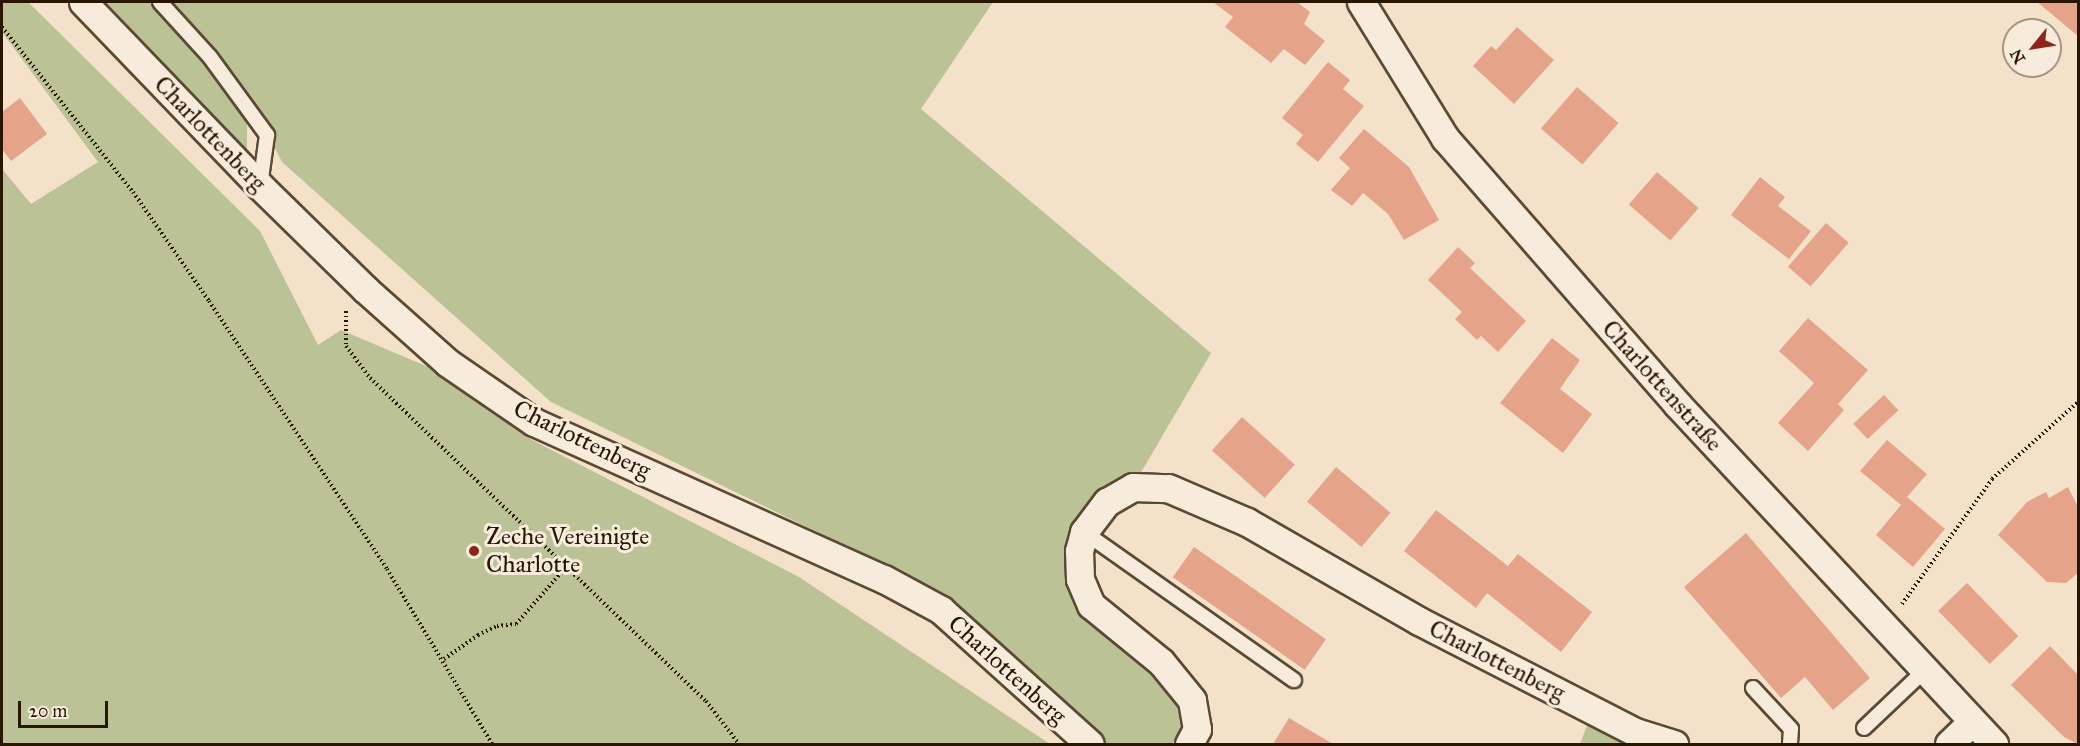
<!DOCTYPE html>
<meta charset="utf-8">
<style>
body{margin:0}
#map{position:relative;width:2080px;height:746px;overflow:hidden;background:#f3e1c9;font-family:"IM FELL Great Primer",serif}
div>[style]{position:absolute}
.green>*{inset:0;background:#bbc296}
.building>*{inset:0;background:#e5a489;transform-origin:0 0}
.path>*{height:4px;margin-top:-2px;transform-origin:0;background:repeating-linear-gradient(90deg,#291601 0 1.5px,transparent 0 4.5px)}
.roads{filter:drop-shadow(2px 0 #5c4933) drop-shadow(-2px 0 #5c4933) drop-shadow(0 2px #5c4933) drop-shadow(0 -2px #5c4933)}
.service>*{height:14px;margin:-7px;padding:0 7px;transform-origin:7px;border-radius:7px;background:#f7ecdc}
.minor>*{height:27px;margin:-13.5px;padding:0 13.5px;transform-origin:13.5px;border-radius:13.5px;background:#f7ecdc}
.dots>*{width:16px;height:16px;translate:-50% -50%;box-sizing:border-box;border:3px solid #f7ecdc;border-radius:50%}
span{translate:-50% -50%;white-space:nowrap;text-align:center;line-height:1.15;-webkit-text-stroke:6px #f7ecdc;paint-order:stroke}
.street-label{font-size:24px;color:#291601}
.poi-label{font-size:24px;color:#291601}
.left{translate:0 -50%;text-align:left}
.frame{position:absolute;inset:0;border:3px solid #291601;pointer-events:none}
.north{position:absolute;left:2002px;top:18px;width:60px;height:60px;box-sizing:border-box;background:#f7ecdc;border:2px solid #a59684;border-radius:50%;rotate:240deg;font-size:16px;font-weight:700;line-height:24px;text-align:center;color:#291601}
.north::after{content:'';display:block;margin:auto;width:21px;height:27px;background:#8f2418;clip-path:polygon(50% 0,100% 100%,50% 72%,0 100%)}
.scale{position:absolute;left:18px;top:701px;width:90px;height:27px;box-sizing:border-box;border:3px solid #291601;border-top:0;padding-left:8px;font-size:18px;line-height:21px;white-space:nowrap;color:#291601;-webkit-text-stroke:4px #f7ecdc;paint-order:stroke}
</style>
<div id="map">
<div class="green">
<div style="clip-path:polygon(2px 2px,28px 2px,260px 231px,318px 345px,341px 330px,433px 369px,532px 440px,799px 577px,1050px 744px,2px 744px,2px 169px,31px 204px,98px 162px,2px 32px)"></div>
<div style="clip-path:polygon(104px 2px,157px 2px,251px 113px,247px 122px,247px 151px)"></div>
<div style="clip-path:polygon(162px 2px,993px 2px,921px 109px,1211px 353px,1133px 486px,1106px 501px,1075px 575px,1181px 701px,1182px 736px,1170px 744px,1100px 744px,942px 607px,817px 532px,551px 402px,282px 162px,268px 135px)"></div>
<div style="clip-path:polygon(1589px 720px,1641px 744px,1580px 744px)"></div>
</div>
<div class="building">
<div style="clip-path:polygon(1213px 2px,1297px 2px,1310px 12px,1304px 24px,1325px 41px,1305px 65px,1284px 49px,1271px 63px,1225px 27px,1233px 17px)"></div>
<div style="clip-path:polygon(2037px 2px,2078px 2px,2078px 36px,2054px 16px)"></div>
<div style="clip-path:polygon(1517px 27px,1554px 60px,1514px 104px,1473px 66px,1491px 46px,1496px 50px)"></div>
<div style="clip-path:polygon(1328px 62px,1350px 80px,1343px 89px,1364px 106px,1318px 162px,1296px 144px,1303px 135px,1282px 118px)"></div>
<div style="left:1577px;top:87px;width:55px;height:55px;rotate:41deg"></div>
<div style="clip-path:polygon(20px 98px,47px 134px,11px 161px,2px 149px,2px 112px)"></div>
<div style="clip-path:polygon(1364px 129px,1409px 167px,1439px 220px,1404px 240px,1388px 214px,1363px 193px,1352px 206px,1331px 190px,1350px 168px,1339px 158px)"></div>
<div style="left:1657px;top:172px;width:55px;height:43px;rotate:41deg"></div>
<div style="clip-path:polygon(1760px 177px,1785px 197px,1778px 206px,1811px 231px,1789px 259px,1731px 215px)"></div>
<div style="left:1826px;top:223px;width:30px;height:58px;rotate:41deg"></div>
<div style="clip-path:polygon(1458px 247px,1475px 263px,1470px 268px,1526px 321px,1498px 352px,1481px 336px,1477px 340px,1455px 319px,1462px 312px,1428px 280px)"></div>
<div style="clip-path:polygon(1808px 318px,1868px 370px,1838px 404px,1844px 410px,1808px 451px,1778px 423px,1814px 383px,1779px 351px)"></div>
<div style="clip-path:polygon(1552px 338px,1580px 360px,1560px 389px,1592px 414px,1563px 453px,1500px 403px)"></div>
<div style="left:1884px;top:395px;width:21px;height:42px;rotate:47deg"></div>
<div style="left:1242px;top:417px;width:71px;height:45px;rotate:42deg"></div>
<div style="clip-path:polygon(1887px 440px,1927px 474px,1907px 497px,1945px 529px,1913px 567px,1876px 535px,1901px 505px,1860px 471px)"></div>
<div style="left:1336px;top:467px;width:71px;height:45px;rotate:40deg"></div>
<div style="clip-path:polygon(2068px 487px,2078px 507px,2078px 573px,2066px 583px,2047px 582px,1998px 535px,2027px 502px,2046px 492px,2049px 498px)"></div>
<div style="clip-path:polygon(1436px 510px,1508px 566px,1518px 554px,1592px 612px,1561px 652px,1487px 593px,1476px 608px,1404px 551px)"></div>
<div style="clip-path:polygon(1746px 533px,1870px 678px,1833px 710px,1805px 677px,1781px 698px,1684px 587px)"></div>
<div style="left:1194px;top:547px;width:161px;height:37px;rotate:35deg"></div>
<div style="left:1967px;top:583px;width:74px;height:40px;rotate:46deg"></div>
<div style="clip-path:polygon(2050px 646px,2078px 675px,2078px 744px,2064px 737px,2011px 685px)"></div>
<div style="clip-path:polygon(1289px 718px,1333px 744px,1273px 744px)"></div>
</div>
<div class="path">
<div style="left:2px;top:27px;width:211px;rotate:51.6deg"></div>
<div style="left:133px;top:192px;width:133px;rotate:55.1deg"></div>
<div style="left:209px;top:301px;width:322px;rotate:56.4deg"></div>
<div style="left:387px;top:569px;width:204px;rotate:59deg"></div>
<div style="left:346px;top:311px;width:35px;rotate:90deg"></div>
<div style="left:346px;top:346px;width:40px;rotate:53deg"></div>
<div style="left:370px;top:378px;width:466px;rotate:43.9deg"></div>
<div style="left:706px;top:701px;width:54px;rotate:52.5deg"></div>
<div style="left:1902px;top:604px;width:154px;rotate:-54.2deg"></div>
<div style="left:1992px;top:479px;width:115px;rotate:-41.8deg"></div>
<div style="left:444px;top:659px;width:42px;rotate:-35.2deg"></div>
<div style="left:478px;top:635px;width:21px;rotate:-25deg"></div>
<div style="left:497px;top:626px;width:19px;rotate:-6deg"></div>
<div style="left:516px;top:624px;width:76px;rotate:-48.7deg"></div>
</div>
<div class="roads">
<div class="service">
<div style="left:160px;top:2px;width:74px;rotate:47.7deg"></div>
<div style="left:210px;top:57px;width:97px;rotate:53.8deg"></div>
<div style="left:267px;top:135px;width:51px;rotate:97.8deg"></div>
<div style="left:1084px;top:532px;width:257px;rotate:35.2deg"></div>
<div style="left:1753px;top:688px;width:56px;rotate:47.2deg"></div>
<div style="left:1791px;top:729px;width:15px;rotate:94deg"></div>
<div style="left:1864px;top:728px;width:83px;rotate:-43.5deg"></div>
</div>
<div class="minor">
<div style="left:83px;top:2px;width:255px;rotate:46.1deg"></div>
<div style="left:260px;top:186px;width:147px;rotate:44.4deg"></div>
<div style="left:365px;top:289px;width:111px;rotate:41.7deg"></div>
<div style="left:448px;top:363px;width:104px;rotate:34.5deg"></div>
<div style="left:534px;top:422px;width:384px;rotate:24.2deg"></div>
<div style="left:884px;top:579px;width:65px;rotate:28.5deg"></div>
<div style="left:941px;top:610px;width:200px;rotate:42deg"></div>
<div style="left:1361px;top:2px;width:160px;rotate:58.3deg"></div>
<div style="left:1445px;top:138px;width:353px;rotate:48.9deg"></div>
<div style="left:1677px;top:404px;width:465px;rotate:47deg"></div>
<div style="left:1189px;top:744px;width:17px;rotate:-62deg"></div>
<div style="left:1197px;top:729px;width:29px;rotate:-100deg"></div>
<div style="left:1192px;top:700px;width:49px;rotate:-129.2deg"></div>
<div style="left:1161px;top:662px;width:90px;rotate:-140.8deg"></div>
<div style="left:1091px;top:605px;width:28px;rotate:-113deg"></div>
<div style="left:1080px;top:579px;width:28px;rotate:-92deg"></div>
<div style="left:1079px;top:551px;width:20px;rotate:-75deg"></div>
<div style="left:1084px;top:532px;width:38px;rotate:-53deg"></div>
<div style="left:1107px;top:502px;width:30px;rotate:-30deg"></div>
<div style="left:1133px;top:487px;width:35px;rotate:2deg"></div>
<div style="left:1168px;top:488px;width:86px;rotate:23.3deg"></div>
<div style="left:1247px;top:522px;width:198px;rotate:29.9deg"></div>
<div style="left:1419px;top:621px;width:243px;rotate:27.2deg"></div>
<div style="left:1635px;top:732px;width:41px;rotate:17.1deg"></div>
<div style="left:1949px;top:744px;width:32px;rotate:-44deg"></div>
</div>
</div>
<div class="dots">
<div style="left:474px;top:551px;background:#8f2418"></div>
</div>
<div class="street-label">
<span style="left:210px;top:134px;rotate:46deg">Charlottenberg</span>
<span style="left:1662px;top:386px;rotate:48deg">Charlottenstraße</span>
<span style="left:582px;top:440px;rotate:26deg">Charlottenberg</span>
<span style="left:1497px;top:661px;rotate:27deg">Charlottenberg</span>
<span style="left:1007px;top:670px;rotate:42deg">Charlottenberg</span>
</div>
<div class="poi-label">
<span class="left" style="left:486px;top:551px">Zeche Vereinigte<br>Charlotte</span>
</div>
<div class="frame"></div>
<div class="north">N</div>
<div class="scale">20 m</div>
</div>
